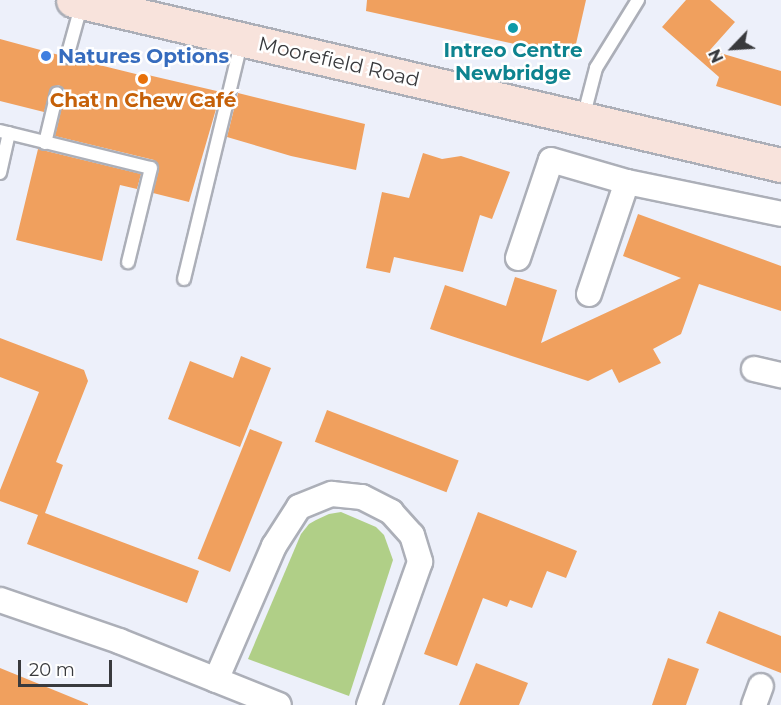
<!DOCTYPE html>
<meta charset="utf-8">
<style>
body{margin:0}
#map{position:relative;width:781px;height:705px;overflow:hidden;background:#edf0fa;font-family:Montserrat,sans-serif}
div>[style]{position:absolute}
.green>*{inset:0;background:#b0cf87}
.building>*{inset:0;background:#f0a05e;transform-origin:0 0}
.roads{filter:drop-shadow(2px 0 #acafb8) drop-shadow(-2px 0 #acafb8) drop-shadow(0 2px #acafb8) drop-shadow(0 -2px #acafb8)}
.lane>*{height:12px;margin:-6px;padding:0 6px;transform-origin:6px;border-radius:6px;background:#fff}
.street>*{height:24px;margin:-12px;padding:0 12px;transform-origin:12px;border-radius:12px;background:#fff}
.secondary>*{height:33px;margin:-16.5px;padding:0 16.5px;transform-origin:16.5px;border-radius:16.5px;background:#f8e3dc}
.dots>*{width:16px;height:16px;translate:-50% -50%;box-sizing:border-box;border:3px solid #fff;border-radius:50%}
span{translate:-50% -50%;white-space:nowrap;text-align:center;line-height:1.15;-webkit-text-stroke:5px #fff;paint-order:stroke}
.culture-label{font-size:20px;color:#0d838f;font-weight:700}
.shop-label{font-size:20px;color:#366cbe;font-weight:700}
.left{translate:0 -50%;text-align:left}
.street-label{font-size:20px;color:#393a3d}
.food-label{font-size:20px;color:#c56008;font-weight:700}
.north{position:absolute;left:703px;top:18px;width:60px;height:60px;-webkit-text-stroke:4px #fff;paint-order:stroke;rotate:245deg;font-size:16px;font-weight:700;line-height:24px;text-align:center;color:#393a3d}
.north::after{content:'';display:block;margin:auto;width:21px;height:27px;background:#393a3d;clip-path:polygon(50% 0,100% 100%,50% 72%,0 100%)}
.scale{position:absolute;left:18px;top:660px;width:94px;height:27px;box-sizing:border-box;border:3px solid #393a3d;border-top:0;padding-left:8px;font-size:18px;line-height:21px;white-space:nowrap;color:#393a3d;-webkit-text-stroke:4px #fff;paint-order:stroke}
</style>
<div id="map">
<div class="green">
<div style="clip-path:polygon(341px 512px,376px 527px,384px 535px,393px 560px,349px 696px,248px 659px,301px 534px,309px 524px,316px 520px,329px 514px)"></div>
</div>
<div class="building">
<div style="clip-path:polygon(367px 0,586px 0,573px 57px,366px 11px)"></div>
<div style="clip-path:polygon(686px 0,710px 0,735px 22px,710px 50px,781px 71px,781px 106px,716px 86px,719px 77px,662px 27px)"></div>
<div style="clip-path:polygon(0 39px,59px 55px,61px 62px,65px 65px,72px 63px,75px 59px,148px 77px,148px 75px,221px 92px,189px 202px,153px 193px,159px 169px,154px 160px,55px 136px,65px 94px,59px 85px,51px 88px,44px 112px,0 101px)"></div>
<div style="clip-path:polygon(238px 93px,365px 124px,356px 170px,291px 156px,227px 137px)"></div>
<div style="clip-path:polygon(38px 149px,141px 174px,137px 189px,120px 185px,102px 261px,16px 240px)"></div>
<div style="clip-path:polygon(423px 153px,442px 159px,461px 156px,510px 172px,492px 219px,480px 215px,463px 272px,394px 257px,390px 273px,366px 268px,382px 192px,409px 198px)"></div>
<div style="clip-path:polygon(638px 214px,781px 266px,781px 311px,699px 284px,681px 334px,653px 349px,661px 363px,619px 383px,612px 369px,588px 381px,430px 329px,445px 285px,506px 306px,515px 277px,557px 290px,541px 343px,681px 278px,623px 256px)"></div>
<div style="clip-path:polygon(0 338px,84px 370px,88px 381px,56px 462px,63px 465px,45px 513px,199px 571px,187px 603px,27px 544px,38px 515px,0 501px,0 490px,39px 392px,0 377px)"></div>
<div style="clip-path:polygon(241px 356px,271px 368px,240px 447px,168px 419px,190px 361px,233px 378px)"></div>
<div style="left:327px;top:410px;width:141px;height:34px;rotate:21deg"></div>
<div style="left:250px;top:429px;width:35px;height:140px;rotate:22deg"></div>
<div style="clip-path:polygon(478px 512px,577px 551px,566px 578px,547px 571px,532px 608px,510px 600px,507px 607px,483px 598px,457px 666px,424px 654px)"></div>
<div style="clip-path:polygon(719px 611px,781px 636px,781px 673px,706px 643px)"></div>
<div style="clip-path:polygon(668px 658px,699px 669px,686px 705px,652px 705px)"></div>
<div style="clip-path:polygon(476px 663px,528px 683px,519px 705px,459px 705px)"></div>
<div style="clip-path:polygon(0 668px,88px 704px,88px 705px,0 705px)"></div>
</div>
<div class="roads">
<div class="lane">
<div style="left:67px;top:57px;width:56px;rotate:-74.5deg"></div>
<div style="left:583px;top:118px;width:52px;rotate:-75.4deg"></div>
<div style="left:596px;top:68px;width:80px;rotate:-58.3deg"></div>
<div style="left:0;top:131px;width:155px;rotate:13.8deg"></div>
<div style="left:151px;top:168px;width:97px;rotate:103.7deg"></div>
<div style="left:45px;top:143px;width:51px;rotate:-76.5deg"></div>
<div style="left:0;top:173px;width:41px;rotate:-77.3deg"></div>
<div style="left:184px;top:279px;width:246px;rotate:-76.4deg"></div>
</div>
<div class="street">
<div style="left:518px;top:258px;width:103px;rotate:-71.4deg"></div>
<div style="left:551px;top:160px;width:79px;rotate:16.1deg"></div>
<div style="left:627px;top:182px;width:157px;rotate:11.7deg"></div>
<div style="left:589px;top:294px;width:118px;rotate:-71.3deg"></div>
<div style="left:754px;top:369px;width:28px;rotate:13deg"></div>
<div style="left:0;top:600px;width:126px;rotate:19deg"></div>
<div style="left:119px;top:641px;width:172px;rotate:21.8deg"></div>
<div style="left:216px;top:680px;width:146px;rotate:-66.6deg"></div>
<div style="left:274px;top:546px;width:46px;rotate:-57.3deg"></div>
<div style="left:299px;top:507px;width:35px;rotate:-22deg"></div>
<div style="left:332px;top:494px;width:30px;rotate:6deg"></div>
<div style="left:362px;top:497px;width:33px;rotate:27deg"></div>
<div style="left:391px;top:512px;width:31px;rotate:48deg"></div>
<div style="left:412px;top:535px;width:28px;rotate:73deg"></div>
<div style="left:420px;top:562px;width:152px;rotate:109.6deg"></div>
<div style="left:754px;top:705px;width:20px;rotate:-70deg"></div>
</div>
<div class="secondary">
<div style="left:73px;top:0;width:727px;rotate:13.12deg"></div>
</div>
</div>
<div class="dots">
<div style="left:513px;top:28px;background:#0f9aa8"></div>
<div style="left:46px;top:56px;background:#3f7fe0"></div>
<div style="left:143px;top:79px;background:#e8710a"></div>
</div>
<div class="culture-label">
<span style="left:513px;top:62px">Intreo Centre<br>Newbridge</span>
</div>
<div class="shop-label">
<span class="left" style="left:58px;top:56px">Natures Options</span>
</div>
<div class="street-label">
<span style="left:339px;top:62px;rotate:13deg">Moorefield Road</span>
</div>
<div class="food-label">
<span style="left:143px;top:100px">Chat n Chew Café</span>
</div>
<div class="north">N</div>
<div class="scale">20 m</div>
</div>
